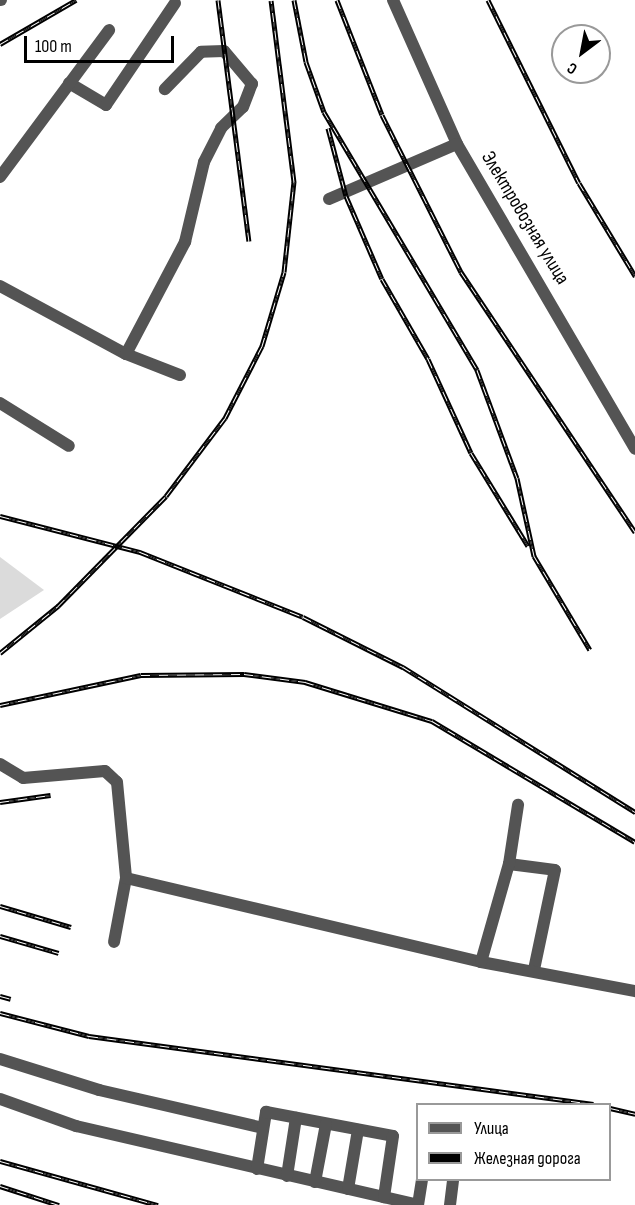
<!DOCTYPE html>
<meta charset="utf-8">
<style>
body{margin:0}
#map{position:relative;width:635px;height:1205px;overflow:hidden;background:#fff;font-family:"Sofia Sans Condensed",sans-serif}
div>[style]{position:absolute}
.green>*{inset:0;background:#dbdbdb}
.minor>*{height:12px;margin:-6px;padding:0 6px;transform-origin:6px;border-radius:6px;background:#545454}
.rail>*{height:5px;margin-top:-2.5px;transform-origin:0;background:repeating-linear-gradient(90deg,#fff 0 9px,#000 0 18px);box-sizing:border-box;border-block:2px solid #000}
span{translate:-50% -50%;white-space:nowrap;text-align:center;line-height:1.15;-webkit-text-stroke:5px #fff;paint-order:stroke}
.street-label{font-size:20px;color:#000}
.legend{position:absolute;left:416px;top:1103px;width:195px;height:78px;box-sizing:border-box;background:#fff;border:2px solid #999;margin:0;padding:8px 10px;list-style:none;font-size:18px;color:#000}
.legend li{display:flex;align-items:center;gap:12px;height:30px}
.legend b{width:30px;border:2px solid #999}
.north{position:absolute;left:551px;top:24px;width:60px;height:60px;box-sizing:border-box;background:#fff;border:2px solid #999;border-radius:50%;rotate:212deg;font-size:16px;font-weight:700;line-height:24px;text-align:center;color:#000}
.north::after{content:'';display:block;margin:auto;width:21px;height:27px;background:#000;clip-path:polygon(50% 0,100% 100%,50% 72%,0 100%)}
.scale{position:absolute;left:24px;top:36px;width:150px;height:27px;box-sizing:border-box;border:3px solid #000;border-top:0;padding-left:8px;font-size:18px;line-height:21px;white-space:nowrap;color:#000;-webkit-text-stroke:4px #fff;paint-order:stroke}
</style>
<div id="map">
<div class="green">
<div style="clip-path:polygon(0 557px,44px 590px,0 619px)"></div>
</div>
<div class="minor">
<div style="left:0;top:0;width:1px"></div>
<div style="left:393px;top:0;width:158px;rotate:66deg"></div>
<div style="left:457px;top:144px;width:353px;rotate:59.7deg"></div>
<div style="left:69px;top:83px;width:43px;rotate:30.7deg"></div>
<div style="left:106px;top:105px;width:123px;rotate:-55.9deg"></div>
<div style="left:0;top:177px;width:183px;rotate:-53.4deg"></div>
<div style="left:329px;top:199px;width:139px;rotate:-23.3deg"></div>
<div style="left:0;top:286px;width:143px;rotate:28.4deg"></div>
<div style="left:126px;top:354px;width:127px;rotate:-62.2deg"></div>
<div style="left:185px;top:242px;width:82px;rotate:-76.6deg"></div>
<div style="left:204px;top:162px;width:38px;rotate:-63deg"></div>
<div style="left:221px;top:128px;width:30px;rotate:-44deg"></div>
<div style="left:243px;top:107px;width:25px;rotate:-69deg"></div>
<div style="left:252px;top:84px;width:43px;rotate:-130.3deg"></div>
<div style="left:224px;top:51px;width:23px;rotate:178deg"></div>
<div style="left:201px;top:52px;width:52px;rotate:134.2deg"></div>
<div style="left:126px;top:354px;width:58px;rotate:21.3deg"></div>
<div style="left:0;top:403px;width:81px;rotate:31.9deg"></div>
<div style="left:0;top:764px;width:27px;rotate:31deg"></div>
<div style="left:23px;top:778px;width:82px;rotate:-4.9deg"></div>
<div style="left:105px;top:771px;width:16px;rotate:43deg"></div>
<div style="left:117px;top:782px;width:96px;rotate:84.6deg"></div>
<div style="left:126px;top:878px;width:65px;rotate:100.6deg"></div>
<div style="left:509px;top:864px;width:46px;rotate:7.4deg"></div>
<div style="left:555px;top:870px;width:102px;rotate:101.9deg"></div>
<div style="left:126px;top:878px;width:365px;rotate:13.3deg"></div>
<div style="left:481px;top:962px;width:157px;rotate:10.7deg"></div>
<div style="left:481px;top:962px;width:102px;rotate:-74.1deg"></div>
<div style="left:509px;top:864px;width:60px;rotate:-81.3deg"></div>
<div style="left:0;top:1059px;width:104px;rotate:17.4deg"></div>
<div style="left:99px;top:1090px;width:168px;rotate:13deg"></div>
<div style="left:0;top:1099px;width:81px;rotate:19.6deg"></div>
<div style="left:76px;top:1126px;width:351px;rotate:13deg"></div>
<div style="left:257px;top:1169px;width:58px;rotate:-81deg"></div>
<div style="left:266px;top:1112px;width:129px;rotate:10.7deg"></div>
<div style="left:393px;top:1136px;width:62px;rotate:98.4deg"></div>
<div style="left:287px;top:1176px;width:59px;rotate:-81.2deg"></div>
<div style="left:315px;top:1182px;width:59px;rotate:-79.3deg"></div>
<div style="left:348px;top:1189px;width:60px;rotate:-80.4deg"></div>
<div style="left:418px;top:1205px;width:25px;rotate:-81deg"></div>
<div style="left:450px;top:1205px;width:25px;rotate:-83deg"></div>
</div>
<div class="rail">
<div style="left:218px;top:0;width:243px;rotate:82.7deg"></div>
<div style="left:294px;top:0;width:63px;rotate:79deg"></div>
<div style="left:306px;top:62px;width:53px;rotate:70.2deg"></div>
<div style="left:324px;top:112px;width:300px;rotate:59.3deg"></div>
<div style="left:477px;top:370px;width:115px;rotate:69.7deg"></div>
<div style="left:517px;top:478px;width:80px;rotate:77.7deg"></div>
<div style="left:534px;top:556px;width:109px;rotate:59.2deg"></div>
<div style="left:337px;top:0;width:123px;rotate:68.6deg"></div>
<div style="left:382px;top:115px;width:176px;rotate:63.3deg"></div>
<div style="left:461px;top:272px;width:313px;rotate:56.2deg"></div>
<div style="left:488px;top:0;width:204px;rotate:63.6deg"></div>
<div style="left:579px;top:183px;width:109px;rotate:58.9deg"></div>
<div style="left:0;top:44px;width:88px;rotate:-30.1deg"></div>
<div style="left:328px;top:128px;width:70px;rotate:75.2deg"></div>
<div style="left:346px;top:196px;width:90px;rotate:66.6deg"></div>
<div style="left:382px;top:279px;width:92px;rotate:60.1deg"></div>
<div style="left:428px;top:359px;width:103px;rotate:65.4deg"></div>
<div style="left:471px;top:453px;width:109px;rotate:58.5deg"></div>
<div style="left:0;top:516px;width:145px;rotate:14.4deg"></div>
<div style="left:140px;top:552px;width:175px;rotate:21.7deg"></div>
<div style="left:303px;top:617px;width:112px;rotate:26.6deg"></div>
<div style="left:403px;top:667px;width:274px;rotate:32deg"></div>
<div style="left:0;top:653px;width:75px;rotate:-39deg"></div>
<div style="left:58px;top:606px;width:154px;rotate:-45.5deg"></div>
<div style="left:166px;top:496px;width:98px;rotate:-52.9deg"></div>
<div style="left:225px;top:418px;width:81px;rotate:-62.8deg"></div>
<div style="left:262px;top:346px;width:77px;rotate:-73.4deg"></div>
<div style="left:284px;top:272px;width:91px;rotate:-83.7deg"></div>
<div style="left:294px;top:182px;width:183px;rotate:-97.2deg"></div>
<div style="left:0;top:705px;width:144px;rotate:-12deg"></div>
<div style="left:141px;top:675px;width:103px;rotate:-0.6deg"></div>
<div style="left:244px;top:674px;width:62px;rotate:7.5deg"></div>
<div style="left:305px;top:682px;width:133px;rotate:17.1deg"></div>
<div style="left:432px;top:721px;width:236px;rotate:30.8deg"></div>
<div style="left:0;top:802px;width:51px;rotate:-7.8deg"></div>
<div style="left:0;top:906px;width:74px;rotate:16.5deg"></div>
<div style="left:0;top:936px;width:61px;rotate:16.1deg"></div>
<div style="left:0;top:996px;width:11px;rotate:15deg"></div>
<div style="left:0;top:1013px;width:92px;rotate:14.5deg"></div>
<div style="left:89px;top:1036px;width:509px;rotate:7.68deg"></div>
<div style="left:610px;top:1108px;width:26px;rotate:13deg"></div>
<div style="left:0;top:1161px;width:164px;rotate:15.6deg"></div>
<div style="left:0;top:1186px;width:62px;rotate:17.9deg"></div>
</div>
<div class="street-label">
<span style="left:525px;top:218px;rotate:59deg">Электровозная улица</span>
</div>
<ul class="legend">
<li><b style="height:8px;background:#545454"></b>Улица</li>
<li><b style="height:8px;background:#000"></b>Железная дорога</li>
</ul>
<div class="north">С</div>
<div class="scale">100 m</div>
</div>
